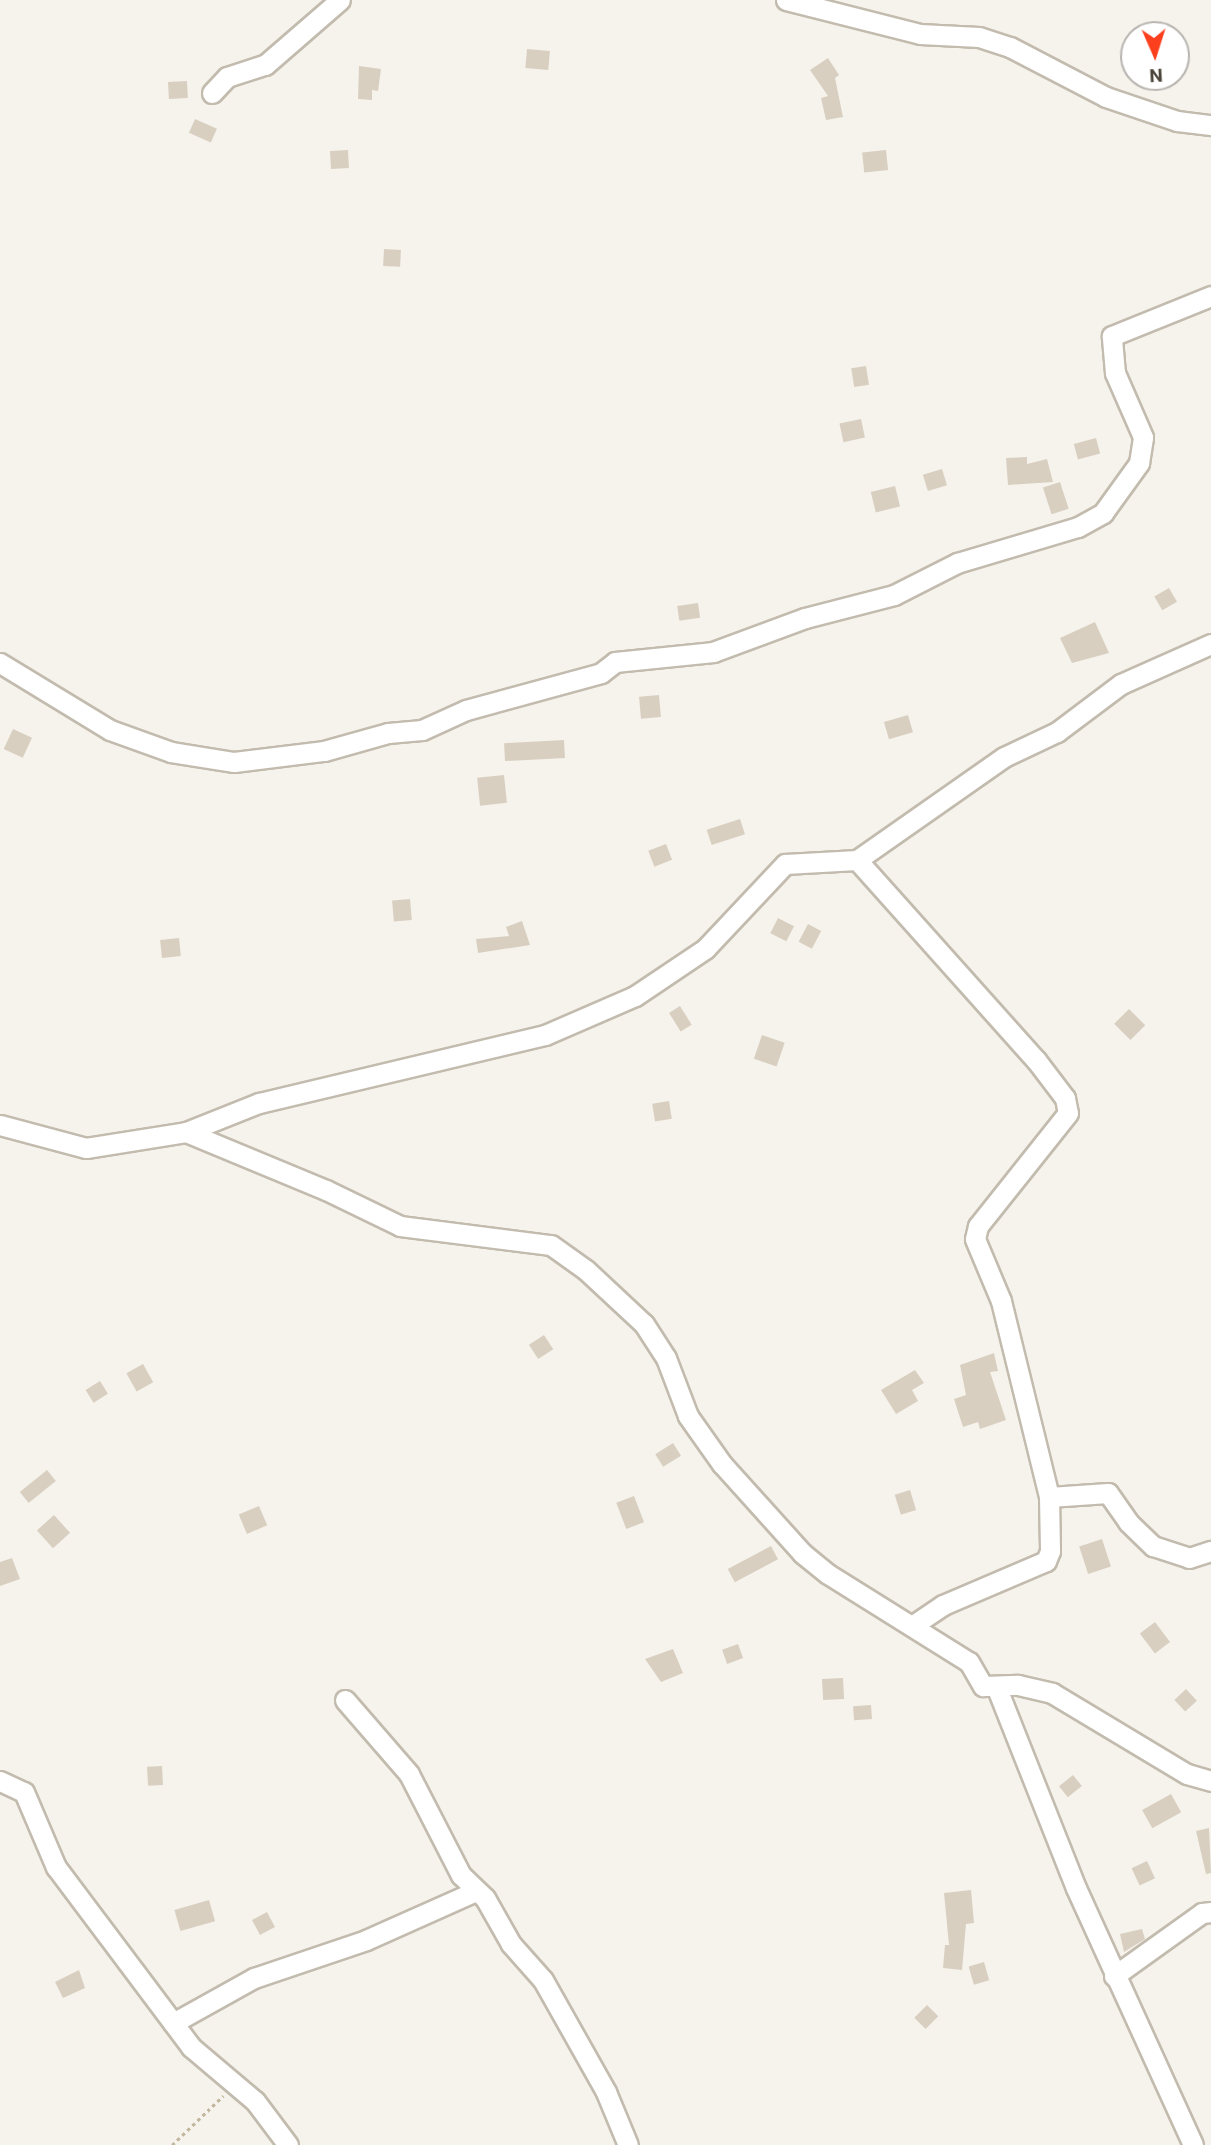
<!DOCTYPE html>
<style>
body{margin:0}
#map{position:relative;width:1211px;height:2145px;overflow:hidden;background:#f6f3ec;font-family:Roboto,sans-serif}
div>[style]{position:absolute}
.building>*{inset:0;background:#d8cfc1;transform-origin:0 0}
.path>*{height:2.5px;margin-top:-1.25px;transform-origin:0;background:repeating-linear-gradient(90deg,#c4b79f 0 3.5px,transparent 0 7px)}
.roads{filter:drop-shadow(2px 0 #c2bbae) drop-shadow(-2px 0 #c2bbae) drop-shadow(0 2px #c2bbae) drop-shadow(0 -2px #c2bbae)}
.minor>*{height:19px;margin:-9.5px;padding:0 9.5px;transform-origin:9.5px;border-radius:9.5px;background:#fff}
span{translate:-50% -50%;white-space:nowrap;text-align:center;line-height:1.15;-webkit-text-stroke:5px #fff;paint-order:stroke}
.north{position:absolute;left:1120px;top:21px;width:70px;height:70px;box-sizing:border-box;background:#fff;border:2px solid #b7b4b0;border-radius:50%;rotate:177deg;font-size:19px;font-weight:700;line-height:28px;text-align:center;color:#4b4439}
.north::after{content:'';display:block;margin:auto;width:24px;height:32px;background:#fc3f1d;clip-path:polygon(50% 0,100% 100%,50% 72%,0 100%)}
</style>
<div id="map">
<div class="building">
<div style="left:527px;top:49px;width:23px;height:19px;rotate:5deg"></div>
<div style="clip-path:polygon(828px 58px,839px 75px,835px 78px,843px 117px,826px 120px,821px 98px,828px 96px,810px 70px)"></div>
<div style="clip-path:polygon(359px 66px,381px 69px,378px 91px,372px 90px,372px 100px,358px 99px)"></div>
<div style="left:187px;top:81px;width:17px;height:19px;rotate:87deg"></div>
<div style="left:195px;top:119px;width:24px;height:15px;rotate:24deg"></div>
<div style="left:348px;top:150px;width:18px;height:18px;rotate:87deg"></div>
<div style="left:886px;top:150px;width:20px;height:24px;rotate:84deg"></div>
<div style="left:384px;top:249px;width:17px;height:17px;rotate:3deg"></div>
<div style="left:866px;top:366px;width:19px;height:15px;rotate:81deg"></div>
<div style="left:861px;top:419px;width:19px;height:22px;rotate:78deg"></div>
<div style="left:1096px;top:438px;width:16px;height:23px;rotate:75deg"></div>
<div style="clip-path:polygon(1027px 457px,1027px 464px,1047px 459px,1053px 482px,1008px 485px,1006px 458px)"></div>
<div style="left:942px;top:469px;width:17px;height:20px;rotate:73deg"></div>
<div style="left:1060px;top:482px;width:28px;height:18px;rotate:72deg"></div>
<div style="left:895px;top:486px;width:21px;height:25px;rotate:76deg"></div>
<div style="left:1169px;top:588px;width:16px;height:17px;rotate:60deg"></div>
<div style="left:698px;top:603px;width:15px;height:21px;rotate:82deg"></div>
<div style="clip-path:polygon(1095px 622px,1109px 653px,1072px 663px,1060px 638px)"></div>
<div style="left:659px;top:695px;width:22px;height:20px;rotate:85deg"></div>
<div style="left:908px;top:715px;width:18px;height:25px;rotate:74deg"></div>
<div style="left:13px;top:729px;width:21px;height:22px;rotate:25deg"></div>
<div style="left:564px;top:740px;width:18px;height:60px;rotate:87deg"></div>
<div style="left:504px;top:775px;width:28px;height:27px;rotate:84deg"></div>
<div style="left:740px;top:819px;width:16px;height:35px;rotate:72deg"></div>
<div style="left:666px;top:844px;width:17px;height:19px;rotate:69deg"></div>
<div style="left:410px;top:899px;width:21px;height:18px;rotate:85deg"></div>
<div style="left:778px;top:918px;width:18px;height:17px;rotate:27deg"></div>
<div style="clip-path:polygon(522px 921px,530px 945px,478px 953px,476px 939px,509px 936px,506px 927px)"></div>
<div style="left:808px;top:924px;width:15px;height:20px;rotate:28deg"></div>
<div style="left:179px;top:938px;width:18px;height:19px;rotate:84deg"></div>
<div style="left:680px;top:1006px;width:22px;height:13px;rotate:58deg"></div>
<div style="left:1129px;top:1009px;width:23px;height:21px;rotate:45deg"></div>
<div style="left:762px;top:1035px;width:24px;height:25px;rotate:19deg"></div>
<div style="left:669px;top:1101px;width:18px;height:17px;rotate:81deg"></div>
<div style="left:544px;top:1335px;width:17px;height:18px;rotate:57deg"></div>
<div style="clip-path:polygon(994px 1353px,998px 1371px,990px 1372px,1006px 1420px,980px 1429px,978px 1422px,963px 1427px,954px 1399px,966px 1395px,960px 1365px)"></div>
<div style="left:143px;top:1364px;width:21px;height:19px;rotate:61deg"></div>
<div style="clip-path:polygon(915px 1370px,924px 1383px,912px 1390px,918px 1401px,896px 1414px,881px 1390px)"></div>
<div style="left:100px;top:1381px;width:15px;height:17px;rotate:58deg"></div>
<div style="left:673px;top:1443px;width:15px;height:21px;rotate:58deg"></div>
<div style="left:47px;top:1470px;width:14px;height:35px;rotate:51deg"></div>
<div style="left:910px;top:1490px;width:21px;height:16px;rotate:73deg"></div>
<div style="left:634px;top:1496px;width:28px;height:19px;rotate:69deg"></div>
<div style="left:259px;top:1506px;width:21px;height:22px;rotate:67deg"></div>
<div style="left:54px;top:1515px;width:24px;height:23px;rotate:48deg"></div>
<div style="left:1102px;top:1539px;width:29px;height:24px;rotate:72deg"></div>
<div style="left:771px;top:1546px;width:15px;height:49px;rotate:62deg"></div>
<div style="clip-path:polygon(12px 1558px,20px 1579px,0 1586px,0 1562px)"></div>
<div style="left:1155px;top:1622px;width:25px;height:19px;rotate:53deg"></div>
<div style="left:738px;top:1644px;width:15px;height:17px;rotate:70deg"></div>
<div style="clip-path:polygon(673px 1649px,683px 1673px,661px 1682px,645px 1659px)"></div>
<div style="left:843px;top:1678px;width:21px;height:21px;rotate:87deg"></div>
<div style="left:1186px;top:1689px;width:16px;height:16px;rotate:47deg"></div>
<div style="left:871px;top:1705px;width:14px;height:18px;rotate:86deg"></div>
<div style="left:162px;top:1766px;width:19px;height:15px;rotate:87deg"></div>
<div style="left:1073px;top:1775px;width:14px;height:18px;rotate:51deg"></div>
<div style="left:1171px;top:1794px;width:21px;height:33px;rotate:61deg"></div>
<div style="clip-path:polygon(1209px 1828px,1211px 1873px,1206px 1874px,1196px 1831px)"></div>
<div style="left:1147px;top:1861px;width:19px;height:17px;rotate:65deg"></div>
<div style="clip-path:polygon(971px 1890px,974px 1923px,966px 1924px,962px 1970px,943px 1968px,945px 1945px,949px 1945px,944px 1893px)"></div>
<div style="left:209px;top:1900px;width:22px;height:36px;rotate:74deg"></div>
<div style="left:267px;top:1912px;width:17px;height:17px;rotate:62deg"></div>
<div style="clip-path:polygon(1142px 1929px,1145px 1939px,1124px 1952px,1120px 1934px)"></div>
<div style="left:984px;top:1962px;width:19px;height:16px;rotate:74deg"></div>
<div style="clip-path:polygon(79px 1970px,85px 1988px,63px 1998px,55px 1982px)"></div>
<div style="left:927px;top:2005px;width:16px;height:18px;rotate:45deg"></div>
</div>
<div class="path">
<div style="left:172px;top:2145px;width:71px;rotate:-43.9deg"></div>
</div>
<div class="roads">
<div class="minor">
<div style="left:786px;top:0;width:138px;rotate:14.2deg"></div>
<div style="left:920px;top:34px;width:59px;rotate:2.9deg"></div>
<div style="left:979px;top:37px;width:33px;rotate:18deg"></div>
<div style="left:1010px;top:47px;width:108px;rotate:27.5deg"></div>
<div style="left:1106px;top:97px;width:75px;rotate:18.7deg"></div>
<div style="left:1177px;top:121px;width:34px;rotate:7deg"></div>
<div style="left:212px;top:93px;width:22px;rotate:-47deg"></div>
<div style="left:227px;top:77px;width:40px;rotate:-18deg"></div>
<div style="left:265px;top:65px;width:99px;rotate:-40.9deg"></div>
<div style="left:0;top:663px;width:129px;rotate:31.3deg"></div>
<div style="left:110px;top:730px;width:65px;rotate:19.8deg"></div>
<div style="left:171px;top:752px;width:64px;rotate:9deg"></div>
<div style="left:234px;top:762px;width:91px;rotate:-7deg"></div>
<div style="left:324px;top:751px;width:66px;rotate:-15.7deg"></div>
<div style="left:388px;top:733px;width:34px;rotate:-5deg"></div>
<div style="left:422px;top:730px;width:48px;rotate:-24.4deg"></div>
<div style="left:466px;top:710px;width:140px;rotate:-15.3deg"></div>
<div style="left:601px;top:673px;width:18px;rotate:-38deg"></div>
<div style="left:615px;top:662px;width:99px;rotate:-5.8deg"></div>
<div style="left:713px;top:652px;width:98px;rotate:-20.3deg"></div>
<div style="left:805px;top:618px;width:92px;rotate:-14.5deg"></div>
<div style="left:894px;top:595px;width:71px;rotate:-26.9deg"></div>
<div style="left:957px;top:563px;width:126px;rotate:-16.6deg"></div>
<div style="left:1078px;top:527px;width:29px;rotate:-29deg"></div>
<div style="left:1103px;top:513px;width:62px;rotate:-54.2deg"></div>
<div style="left:1139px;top:463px;width:26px;rotate:-81deg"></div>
<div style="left:1143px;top:437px;width:70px;rotate:-113.6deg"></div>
<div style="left:1115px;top:373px;width:37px;rotate:-95deg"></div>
<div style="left:1112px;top:336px;width:107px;rotate:-22deg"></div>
<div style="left:857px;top:860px;width:268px;rotate:48.2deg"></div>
<div style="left:1036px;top:1060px;width:48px;rotate:52.7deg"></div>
<div style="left:1065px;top:1098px;width:15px;rotate:79deg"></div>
<div style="left:1068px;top:1113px;width:144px;rotate:128.5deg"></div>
<div style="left:978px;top:1226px;width:13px;rotate:103deg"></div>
<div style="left:975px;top:1239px;width:67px;rotate:67.2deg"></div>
<div style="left:1001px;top:1301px;width:202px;rotate:76.2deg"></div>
<div style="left:1049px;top:1497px;width:54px;rotate:88.9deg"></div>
<div style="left:1050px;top:1551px;width:11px;rotate:112deg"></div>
<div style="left:1046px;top:1561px;width:112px;rotate:156.9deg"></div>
<div style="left:943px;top:1605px;width:36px;rotate:146deg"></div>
<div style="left:0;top:1125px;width:89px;rotate:15deg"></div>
<div style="left:86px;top:1148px;width:101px;rotate:-9.1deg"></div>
<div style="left:186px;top:1132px;width:79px;rotate:-21.7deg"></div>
<div style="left:259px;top:1103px;width:294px;rotate:-13.4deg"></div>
<div style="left:545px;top:1035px;width:98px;rotate:-23.4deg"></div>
<div style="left:635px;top:996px;width:84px;rotate:-33.9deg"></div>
<div style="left:705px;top:949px;width:117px;rotate:-46.7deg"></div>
<div style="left:785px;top:864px;width:72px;rotate:-3.2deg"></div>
<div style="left:857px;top:860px;width:179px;rotate:-35deg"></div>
<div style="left:1004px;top:757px;width:59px;rotate:-25.3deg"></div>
<div style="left:1057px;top:732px;width:80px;rotate:-36.9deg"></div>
<div style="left:1121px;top:684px;width:98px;rotate:-24deg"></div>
<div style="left:186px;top:1132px;width:152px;rotate:22.5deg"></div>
<div style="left:326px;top:1190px;width:82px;rotate:25.9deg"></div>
<div style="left:400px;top:1226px;width:152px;rotate:7.2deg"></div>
<div style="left:551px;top:1245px;width:43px;rotate:35.5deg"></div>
<div style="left:586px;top:1270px;width:79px;rotate:43deg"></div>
<div style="left:644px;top:1324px;width:40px;rotate:57.1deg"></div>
<div style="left:666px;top:1358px;width:62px;rotate:69.2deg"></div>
<div style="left:688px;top:1416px;width:59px;rotate:54.7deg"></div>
<div style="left:722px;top:1464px;width:120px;rotate:48deg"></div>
<div style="left:802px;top:1553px;width:33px;rotate:39deg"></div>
<div style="left:828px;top:1574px;width:166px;rotate:32deg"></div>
<div style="left:969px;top:1662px;width:28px;rotate:60deg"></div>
<div style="left:1049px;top:1497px;width:59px;rotate:-3.9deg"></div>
<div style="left:1108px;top:1493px;width:35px;rotate:55deg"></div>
<div style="left:1128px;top:1522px;width:35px;rotate:44deg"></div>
<div style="left:1153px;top:1546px;width:38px;rotate:18deg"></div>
<div style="left:1189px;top:1558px;width:23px;rotate:-18deg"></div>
<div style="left:983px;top:1686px;width:13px"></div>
<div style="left:996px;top:1686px;width:217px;rotate:68.4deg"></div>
<div style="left:1076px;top:1888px;width:282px;rotate:65.5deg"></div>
<div style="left:984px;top:1686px;width:34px;rotate:-2deg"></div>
<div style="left:1018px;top:1685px;width:35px;rotate:13deg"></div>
<div style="left:1052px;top:1693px;width:157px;rotate:31deg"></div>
<div style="left:1187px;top:1774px;width:25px;rotate:16deg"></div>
<div style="left:345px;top:1700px;width:98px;rotate:49.1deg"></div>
<div style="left:409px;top:1774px;width:114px;rotate:62.8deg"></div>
<div style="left:461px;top:1875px;width:33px;rotate:44deg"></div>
<div style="left:485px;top:1898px;width:53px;rotate:60.5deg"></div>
<div style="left:511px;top:1944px;width:48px;rotate:48.4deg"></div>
<div style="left:543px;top:1980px;width:129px;rotate:60.6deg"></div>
<div style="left:606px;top:2092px;width:57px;rotate:67.5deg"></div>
<div style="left:0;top:1781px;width:26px;rotate:25deg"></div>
<div style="left:24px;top:1792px;width:82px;rotate:66.9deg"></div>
<div style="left:56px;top:1867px;width:225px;rotate:53.1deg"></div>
<div style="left:191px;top:2047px;width:84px;rotate:40.2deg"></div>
<div style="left:255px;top:2101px;width:55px;rotate:53.1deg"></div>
<div style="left:1114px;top:1976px;width:108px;rotate:-35.6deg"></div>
<div style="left:1202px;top:1913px;width:9px;rotate:-6deg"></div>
<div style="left:173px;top:2023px;width:93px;rotate:-29.1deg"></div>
<div style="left:254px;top:1978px;width:118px;rotate:-18.7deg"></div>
<div style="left:366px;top:1940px;width:120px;rotate:-24deg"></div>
</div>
</div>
<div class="north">N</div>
</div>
